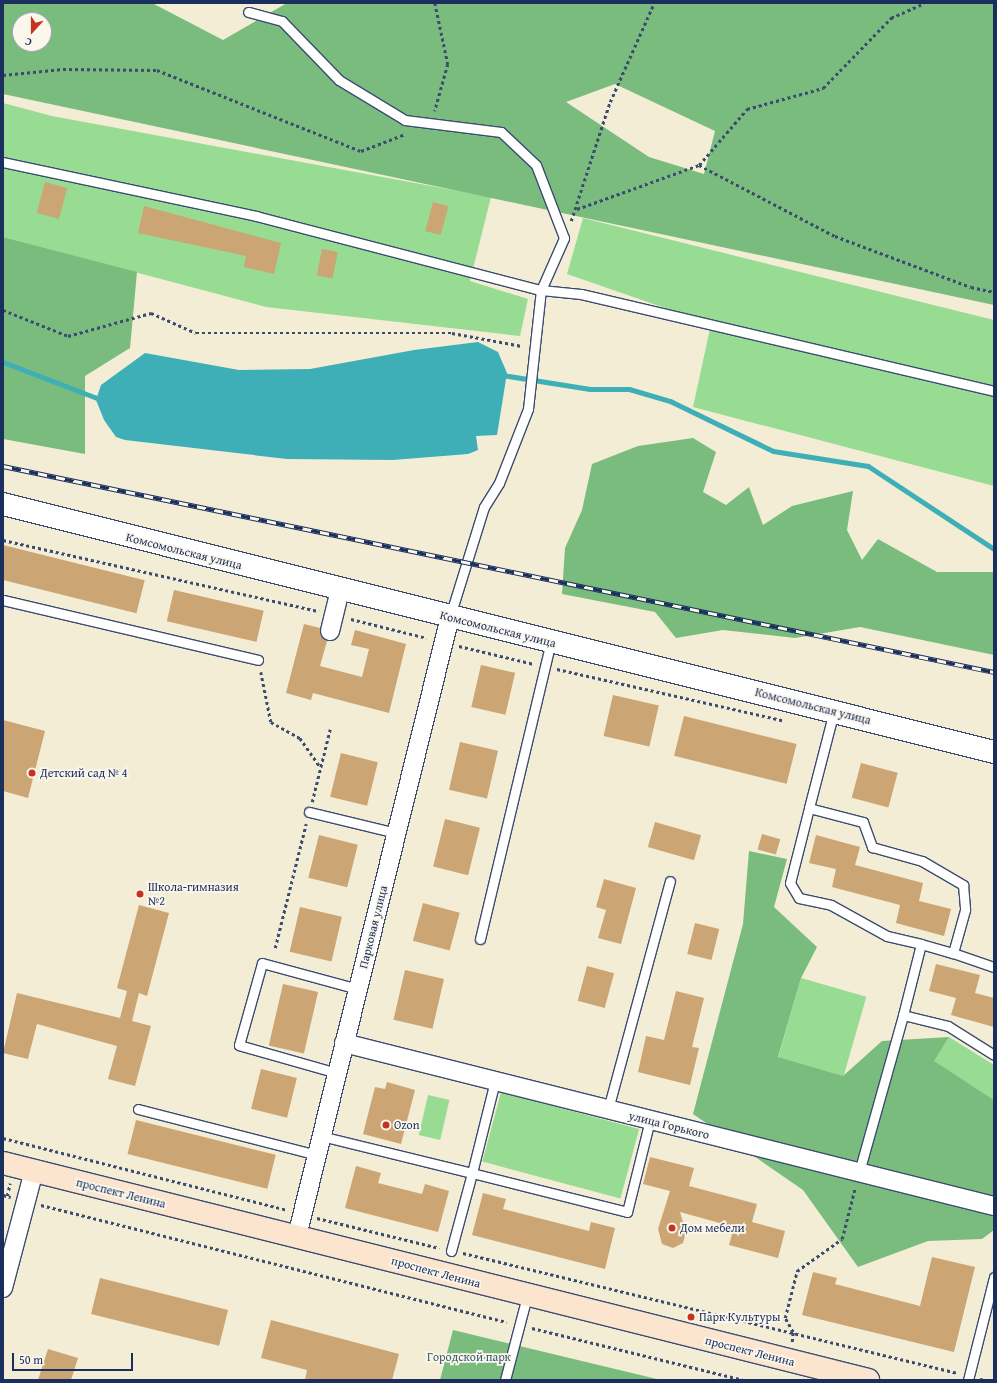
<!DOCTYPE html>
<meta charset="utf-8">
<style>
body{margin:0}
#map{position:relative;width:997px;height:1383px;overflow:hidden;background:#f3edd6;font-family:"Gentium Book Plus",serif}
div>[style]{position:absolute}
.green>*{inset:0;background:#98dc94;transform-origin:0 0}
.forest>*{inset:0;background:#7abc7e}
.water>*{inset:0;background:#3eafb7}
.stream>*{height:5px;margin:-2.5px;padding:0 2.5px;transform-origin:2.5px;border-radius:2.5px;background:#3eafb7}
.building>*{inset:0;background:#cba573;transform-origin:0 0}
.path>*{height:2.5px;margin-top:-1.25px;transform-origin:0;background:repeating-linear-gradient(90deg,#3b4c70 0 3px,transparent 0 6px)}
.roads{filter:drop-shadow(1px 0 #3b4c70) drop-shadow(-1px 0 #3b4c70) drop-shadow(0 1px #3b4c70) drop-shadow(0 -1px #3b4c70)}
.service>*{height:9px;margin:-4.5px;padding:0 4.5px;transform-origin:4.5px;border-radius:4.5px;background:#fff}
.minor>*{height:18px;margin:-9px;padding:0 9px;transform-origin:9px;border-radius:9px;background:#fff}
.tertiary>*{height:22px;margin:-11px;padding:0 11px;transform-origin:11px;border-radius:11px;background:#fff}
.secondary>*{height:22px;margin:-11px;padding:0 11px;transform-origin:11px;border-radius:11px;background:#fbe5cf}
.rail>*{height:4.5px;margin-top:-2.25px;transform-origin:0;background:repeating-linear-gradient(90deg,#fbf7ec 0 9px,#1b2f5e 0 18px);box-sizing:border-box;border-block:1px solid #1b2f5e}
.dots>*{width:11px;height:11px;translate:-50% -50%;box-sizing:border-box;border:2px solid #fbf7ec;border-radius:50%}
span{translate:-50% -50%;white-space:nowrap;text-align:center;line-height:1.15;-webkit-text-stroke:3.5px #fbf7ec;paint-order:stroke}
.street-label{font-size:12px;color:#1b2f5e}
.poi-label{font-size:12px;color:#1b2f5e}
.left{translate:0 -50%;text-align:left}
.park-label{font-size:12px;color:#3a5a6c}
.frame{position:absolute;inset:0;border:4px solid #1b2f5e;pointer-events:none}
.north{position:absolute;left:12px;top:12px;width:40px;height:40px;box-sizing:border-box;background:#fbf7ec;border:1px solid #a1a7b3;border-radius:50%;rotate:201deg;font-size:11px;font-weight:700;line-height:16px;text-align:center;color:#1b2f5e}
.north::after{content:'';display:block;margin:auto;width:14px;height:18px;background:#c8321e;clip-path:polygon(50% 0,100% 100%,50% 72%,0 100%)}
.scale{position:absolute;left:12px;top:1353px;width:121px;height:18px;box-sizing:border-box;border:2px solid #1b2f5e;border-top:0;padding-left:5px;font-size:12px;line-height:14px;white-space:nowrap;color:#1b2f5e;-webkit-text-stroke:3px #fbf7ec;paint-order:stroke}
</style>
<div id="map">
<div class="green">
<div style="clip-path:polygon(3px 103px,52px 116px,491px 197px,470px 281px,528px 299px,520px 336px,266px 307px,3px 237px)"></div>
<div style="clip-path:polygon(583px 218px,994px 320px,994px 486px,693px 407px,711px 324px,567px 274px)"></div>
<div style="left:801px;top:978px;width:68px;height:83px;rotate:16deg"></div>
<div style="clip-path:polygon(949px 1037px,994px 1065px,994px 1100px,933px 1061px)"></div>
<div style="left:501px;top:1092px;width:143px;height:72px;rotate:15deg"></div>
<div style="left:428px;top:1095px;width:22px;height:41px;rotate:13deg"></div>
</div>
<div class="forest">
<div style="clip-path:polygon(evenodd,3px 3px,152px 3px,223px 40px,287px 3px,994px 3px,994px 305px,3px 94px,3px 3px,20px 20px,44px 20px,44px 44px,20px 44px,20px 20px,3px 3px,615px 84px,715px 131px,704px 174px,649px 157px,566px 102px,615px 84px)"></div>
<div style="clip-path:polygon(3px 237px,137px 272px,130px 348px,85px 376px,85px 454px,3px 439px)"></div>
<div style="clip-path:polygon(693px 438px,716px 452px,703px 492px,726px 505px,749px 487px,763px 525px,792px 506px,853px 491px,847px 530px,862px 560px,878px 539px,937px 572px,994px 572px,994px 655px,860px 627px,795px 638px,723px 630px,676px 638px,655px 612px,562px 594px,565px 548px,582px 510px,592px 464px,638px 446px)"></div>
<div style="clip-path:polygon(749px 851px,787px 859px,774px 907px,817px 947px,801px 978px,778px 1057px,843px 1076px,882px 1041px,949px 1037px,934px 1061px,994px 1100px,994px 1230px,982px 1239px,928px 1241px,858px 1267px,803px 1190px,693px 1114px,743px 924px)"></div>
<div style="clip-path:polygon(453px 1330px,661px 1380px,440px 1380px)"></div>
</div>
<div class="water">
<div style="clip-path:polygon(478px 342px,498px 352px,507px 373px,497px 435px,476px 436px,478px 450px,468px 454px,393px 460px,287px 459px,125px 440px,116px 437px,104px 420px,96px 400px,101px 385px,145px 353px,239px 370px,310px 369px,414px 350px)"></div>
</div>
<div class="stream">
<div style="left:3px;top:362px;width:106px;rotate:21deg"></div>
<div style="left:502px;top:375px;width:89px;rotate:9deg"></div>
<div style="left:590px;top:389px;width:39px"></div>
<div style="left:629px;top:389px;width:43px;rotate:16.3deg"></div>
<div style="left:670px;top:401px;width:114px;rotate:25.9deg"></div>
<div style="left:773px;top:451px;width:96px;rotate:9deg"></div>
<div style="left:868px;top:466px;width:151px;rotate:33.4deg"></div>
</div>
<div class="building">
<div style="left:45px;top:182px;width:23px;height:32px;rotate:15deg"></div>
<div style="left:433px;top:202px;width:16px;height:30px;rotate:15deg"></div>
<div style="clip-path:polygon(144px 206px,281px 243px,274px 274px,244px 267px,246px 256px,138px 233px)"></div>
<div style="left:322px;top:249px;width:16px;height:27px;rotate:11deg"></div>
<div style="left:3px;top:545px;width:146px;height:34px;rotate:14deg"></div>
<div style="left:174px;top:590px;width:92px;height:32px;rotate:13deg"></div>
<div style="clip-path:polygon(304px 624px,320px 628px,320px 634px,327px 641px,320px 666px,362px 677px,369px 649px,351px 645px,355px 630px,406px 644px,389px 713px,313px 693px,311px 700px,286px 693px)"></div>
<div style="left:481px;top:665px;width:35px;height:43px;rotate:13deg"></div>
<div style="left:613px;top:695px;width:47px;height:42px;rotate:13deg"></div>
<div style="left:684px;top:716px;width:116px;height:41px;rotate:14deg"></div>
<div style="clip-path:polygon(3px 720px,45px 731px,28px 798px,3px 791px)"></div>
<div style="left:460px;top:742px;width:39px;height:49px;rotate:13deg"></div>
<div style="left:341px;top:753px;width:38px;height:45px;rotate:14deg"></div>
<div style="left:861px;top:763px;width:38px;height:36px;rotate:15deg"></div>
<div style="left:445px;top:819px;width:36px;height:49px;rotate:14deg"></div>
<div style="left:655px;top:822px;width:48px;height:26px;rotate:16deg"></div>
<div style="left:762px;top:834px;width:19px;height:16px;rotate:16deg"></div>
<div style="left:319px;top:835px;width:40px;height:44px;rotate:14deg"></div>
<div style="clip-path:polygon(816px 835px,860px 847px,855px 865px,923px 883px,919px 901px,951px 909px,944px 936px,896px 923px,900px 905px,832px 887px,836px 869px,809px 863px)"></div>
<div style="clip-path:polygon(604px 879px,636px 888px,621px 944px,598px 938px,606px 910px,596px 907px)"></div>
<div style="left:423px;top:903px;width:38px;height:39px;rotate:15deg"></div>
<div style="clip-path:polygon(139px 905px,169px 913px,147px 996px,139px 993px,132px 1021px,151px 1026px,135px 1086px,108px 1079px,117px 1046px,37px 1024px,28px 1059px,3px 1053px,17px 993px,120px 1018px,127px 991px,117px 988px)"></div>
<div style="left:300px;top:907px;width:43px;height:46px;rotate:13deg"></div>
<div style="left:695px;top:923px;width:25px;height:32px;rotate:14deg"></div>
<div style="clip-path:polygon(936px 964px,980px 975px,975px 993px,994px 998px,994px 1027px,951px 1015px,956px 998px,929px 991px)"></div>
<div style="left:587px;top:966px;width:28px;height:36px;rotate:15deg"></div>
<div style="left:405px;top:970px;width:40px;height:51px;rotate:13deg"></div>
<div style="left:283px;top:984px;width:36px;height:63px;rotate:13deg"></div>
<div style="clip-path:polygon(676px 991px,704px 998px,692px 1047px,699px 1048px,690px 1085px,638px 1072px,646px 1036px,664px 1040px)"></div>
<div style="left:261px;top:1069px;width:37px;height:41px;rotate:14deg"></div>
<div style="clip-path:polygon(387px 1082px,415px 1090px,401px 1144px,363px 1134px,375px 1087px,385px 1089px)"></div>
<div style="left:136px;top:1120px;width:144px;height:35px;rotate:14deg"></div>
<div style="clip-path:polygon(650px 1157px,694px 1168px,689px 1186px,757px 1204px,752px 1222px,785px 1231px,778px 1258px,729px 1245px,734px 1227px,680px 1212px,686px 1232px,683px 1243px,673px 1248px,662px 1244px,658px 1229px,670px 1191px,643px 1184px)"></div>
<div style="clip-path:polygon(356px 1166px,381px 1173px,378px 1183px,422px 1194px,425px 1184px,449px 1191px,438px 1232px,345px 1208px)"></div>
<div style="clip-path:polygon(483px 1193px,506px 1199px,503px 1209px,589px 1231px,591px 1222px,615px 1228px,605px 1269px,472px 1235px)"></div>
<div style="clip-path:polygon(932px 1257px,975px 1267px,954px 1352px,802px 1315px,813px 1272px,837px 1278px,835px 1284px,920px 1306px)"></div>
<div style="left:100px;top:1278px;width:132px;height:37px;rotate:14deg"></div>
<div style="clip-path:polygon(271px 1320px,399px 1354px,392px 1380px,305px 1380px,307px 1370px,261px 1358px)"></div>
<div style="clip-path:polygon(48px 1349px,78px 1358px,71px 1380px,38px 1380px)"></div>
</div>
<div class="path">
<div style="left:435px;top:3px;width:62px;rotate:78deg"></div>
<div style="left:448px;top:64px;width:49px;rotate:105.5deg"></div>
<div style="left:3px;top:75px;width:60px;rotate:-5.7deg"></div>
<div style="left:63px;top:69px;width:94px;rotate:0.6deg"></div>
<div style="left:157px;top:70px;width:219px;rotate:21.7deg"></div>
<div style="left:361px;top:151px;width:47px;rotate:-21.1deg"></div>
<div style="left:699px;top:165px;width:153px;rotate:27.6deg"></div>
<div style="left:835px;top:236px;width:145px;rotate:20.6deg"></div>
<div style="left:971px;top:287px;width:24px;rotate:12deg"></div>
<div style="left:577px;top:209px;width:130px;rotate:-19.8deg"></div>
<div style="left:699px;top:165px;width:74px;rotate:-49.4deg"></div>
<div style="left:747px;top:109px;width:79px;rotate:-15.4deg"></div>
<div style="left:823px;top:88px;width:98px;rotate:-45.8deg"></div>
<div style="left:891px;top:18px;width:36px;rotate:-24deg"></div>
<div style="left:571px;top:221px;width:125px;rotate:-71.9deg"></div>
<div style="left:610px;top:102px;width:108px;rotate:-66deg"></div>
<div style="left:3px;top:310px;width:70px;rotate:21.8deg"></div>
<div style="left:68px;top:336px;width:86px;rotate:-15.5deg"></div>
<div style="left:151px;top:313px;width:49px;rotate:24deg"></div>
<div style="left:196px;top:333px;width:256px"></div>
<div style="left:452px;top:333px;width:71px;rotate:10.5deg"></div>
<div style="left:3px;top:540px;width:324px;rotate:12.7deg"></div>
<div style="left:351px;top:619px;width:78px;rotate:14deg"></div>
<div style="left:459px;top:646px;width:77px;rotate:13.5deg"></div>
<div style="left:557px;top:669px;width:231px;rotate:12.8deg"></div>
<div style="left:261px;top:672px;width:51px;rotate:78.7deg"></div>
<div style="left:271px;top:722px;width:33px;rotate:29deg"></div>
<div style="left:300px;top:738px;width:35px;rotate:55deg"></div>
<div style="left:312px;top:802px;width:75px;rotate:-76.1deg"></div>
<div style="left:275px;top:948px;width:128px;rotate:-76deg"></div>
<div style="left:3px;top:1138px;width:293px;rotate:14.2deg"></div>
<div style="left:3px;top:1195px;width:8px;rotate:14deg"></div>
<div style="left:7px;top:1196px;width:13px;rotate:-77deg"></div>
<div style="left:41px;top:1205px;width:480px;rotate:14.1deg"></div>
<div style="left:317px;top:1218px;width:126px;rotate:13.8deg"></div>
<div style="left:463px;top:1253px;width:509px;rotate:13.63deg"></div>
<div style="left:532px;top:1328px;width:217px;rotate:13.8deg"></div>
<div style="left:792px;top:1342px;width:10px;rotate:-84deg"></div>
<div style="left:793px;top:1332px;width:16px;rotate:-120deg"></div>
<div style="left:785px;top:1318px;width:49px;rotate:-75.7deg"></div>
<div style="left:797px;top:1271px;width:55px;rotate:-35.4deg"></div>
<div style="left:842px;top:1239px;width:53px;rotate:-75.7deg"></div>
<div style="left:980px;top:1379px;width:6px;rotate:9deg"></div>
</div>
<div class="roads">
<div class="service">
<div style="left:3px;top:162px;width:259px;rotate:12deg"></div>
<div style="left:256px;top:216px;width:294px;rotate:14.6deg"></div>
<div style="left:541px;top:290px;width:57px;rotate:-66.1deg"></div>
<div style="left:564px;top:238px;width:78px;rotate:-111deg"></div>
<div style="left:536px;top:165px;width:48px;rotate:-136.7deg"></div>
<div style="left:501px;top:132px;width:97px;rotate:-172.9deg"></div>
<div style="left:405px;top:120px;width:77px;rotate:-148.8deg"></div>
<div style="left:339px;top:80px;width:82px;rotate:-134deg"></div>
<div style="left:282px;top:21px;width:35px;rotate:-165deg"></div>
<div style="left:3px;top:600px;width:262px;rotate:13.2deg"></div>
<div style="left:450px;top:616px;width:114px;rotate:-72.7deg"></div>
<div style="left:484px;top:507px;width:28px;rotate:-58deg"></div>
<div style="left:499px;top:483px;width:79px;rotate:-68.6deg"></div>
<div style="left:528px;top:409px;width:120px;rotate:-83.8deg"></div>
<div style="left:541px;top:290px;width:40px;rotate:5.7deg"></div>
<div style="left:581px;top:294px;width:424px;rotate:13.2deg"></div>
<div style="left:834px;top:711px;width:100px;rotate:104.5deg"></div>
<div style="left:809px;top:808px;width:56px;rotate:14.5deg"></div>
<div style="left:863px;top:822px;width:27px;rotate:70deg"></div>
<div style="left:872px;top:847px;width:52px;rotate:15.6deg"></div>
<div style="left:922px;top:861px;width:48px;rotate:30.3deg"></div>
<div style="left:963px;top:885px;width:25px;rotate:85deg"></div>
<div style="left:965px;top:910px;width:45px;rotate:105.6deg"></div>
<div style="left:953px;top:953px;width:43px;rotate:18.9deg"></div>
<div style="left:809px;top:808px;width:77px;rotate:104.2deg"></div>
<div style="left:790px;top:883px;width:17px;rotate:59deg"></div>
<div style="left:799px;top:898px;width:33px;rotate:12deg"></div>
<div style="left:831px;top:905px;width:64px;rotate:29deg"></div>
<div style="left:887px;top:936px;width:35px;rotate:13deg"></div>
<div style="left:921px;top:944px;width:73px;rotate:104.2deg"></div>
<div style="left:903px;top:1015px;width:46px;rotate:13.7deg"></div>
<div style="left:948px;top:1026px;width:54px;rotate:32.2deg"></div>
<div style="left:309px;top:812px;width:89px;rotate:13.6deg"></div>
<div style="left:480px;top:939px;width:305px;rotate:-76.6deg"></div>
<div style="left:921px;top:944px;width:33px;rotate:16deg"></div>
<div style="left:337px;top:1073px;width:102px;rotate:-164.1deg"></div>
<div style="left:239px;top:1045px;width:85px;rotate:-74.3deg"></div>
<div style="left:262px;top:963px;width:99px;rotate:15.2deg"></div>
<div style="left:138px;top:1109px;width:185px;rotate:14.4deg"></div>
<div style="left:608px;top:1109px;width:236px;rotate:-74.8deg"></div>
<div style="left:321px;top:1136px;width:155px;rotate:13.8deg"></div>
<div style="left:472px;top:1173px;width:95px;rotate:-76deg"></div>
<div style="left:859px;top:1172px;width:163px;rotate:-74.3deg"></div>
<div style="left:451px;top:1251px;width:81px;rotate:-74.9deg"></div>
<div style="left:472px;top:1173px;width:160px;rotate:14.1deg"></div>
<div style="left:627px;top:1212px;width:95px;rotate:-76deg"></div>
<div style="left:505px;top:1380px;width:87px;rotate:-75.3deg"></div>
<div style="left:968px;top:1380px;width:106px;rotate:-75.8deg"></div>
</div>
<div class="minor">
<div style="left:330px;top:631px;width:42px;rotate:-76.3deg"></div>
<div style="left:344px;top:1043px;width:670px;rotate:14.08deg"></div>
<div style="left:297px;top:1236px;width:638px;rotate:-76.12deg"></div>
<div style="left:3px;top:1288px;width:121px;rotate:-75.2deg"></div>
</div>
<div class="tertiary">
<div style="left:3px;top:504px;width:1022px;rotate:14.05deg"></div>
</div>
<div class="secondary">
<div style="left:3px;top:1163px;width:892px;rotate:14.08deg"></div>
</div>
</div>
<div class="rail">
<div style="left:3px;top:466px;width:1012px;rotate:11.74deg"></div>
</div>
<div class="dots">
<div style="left:32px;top:773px;background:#c8321e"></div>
<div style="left:140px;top:894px;background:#c8321e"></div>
<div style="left:386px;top:1125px;background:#c8321e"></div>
<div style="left:672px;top:1228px;background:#c8321e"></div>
<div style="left:691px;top:1317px;background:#c8321e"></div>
</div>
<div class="street-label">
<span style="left:184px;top:551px;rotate:14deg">Комсомольская улица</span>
<span style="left:498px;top:629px;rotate:14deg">Комсомольская улица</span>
<span style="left:813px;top:706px;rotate:14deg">Комсомольская улица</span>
<span style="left:373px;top:927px;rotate:-76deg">Парковая улица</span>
<span style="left:669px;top:1125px;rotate:14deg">улица Горького</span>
<span style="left:121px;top:1193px;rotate:14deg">проспект Ленина</span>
<span style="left:436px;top:1272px;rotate:15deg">проспект Ленина</span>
<span style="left:750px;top:1351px;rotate:14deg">проспект Ленина</span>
</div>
<div class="poi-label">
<span class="left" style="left:40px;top:773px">Детский сад № 4</span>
<span class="left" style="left:148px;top:894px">Школа-гимназия<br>№2</span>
<span class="left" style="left:394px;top:1125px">Ozon</span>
<span class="left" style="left:680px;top:1228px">Дом мебели</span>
<span class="left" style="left:699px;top:1317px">Парк Культуры</span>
</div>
<div class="park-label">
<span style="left:469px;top:1357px">Городской парк</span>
</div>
<div class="frame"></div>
<div class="north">С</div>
<div class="scale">50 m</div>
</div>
